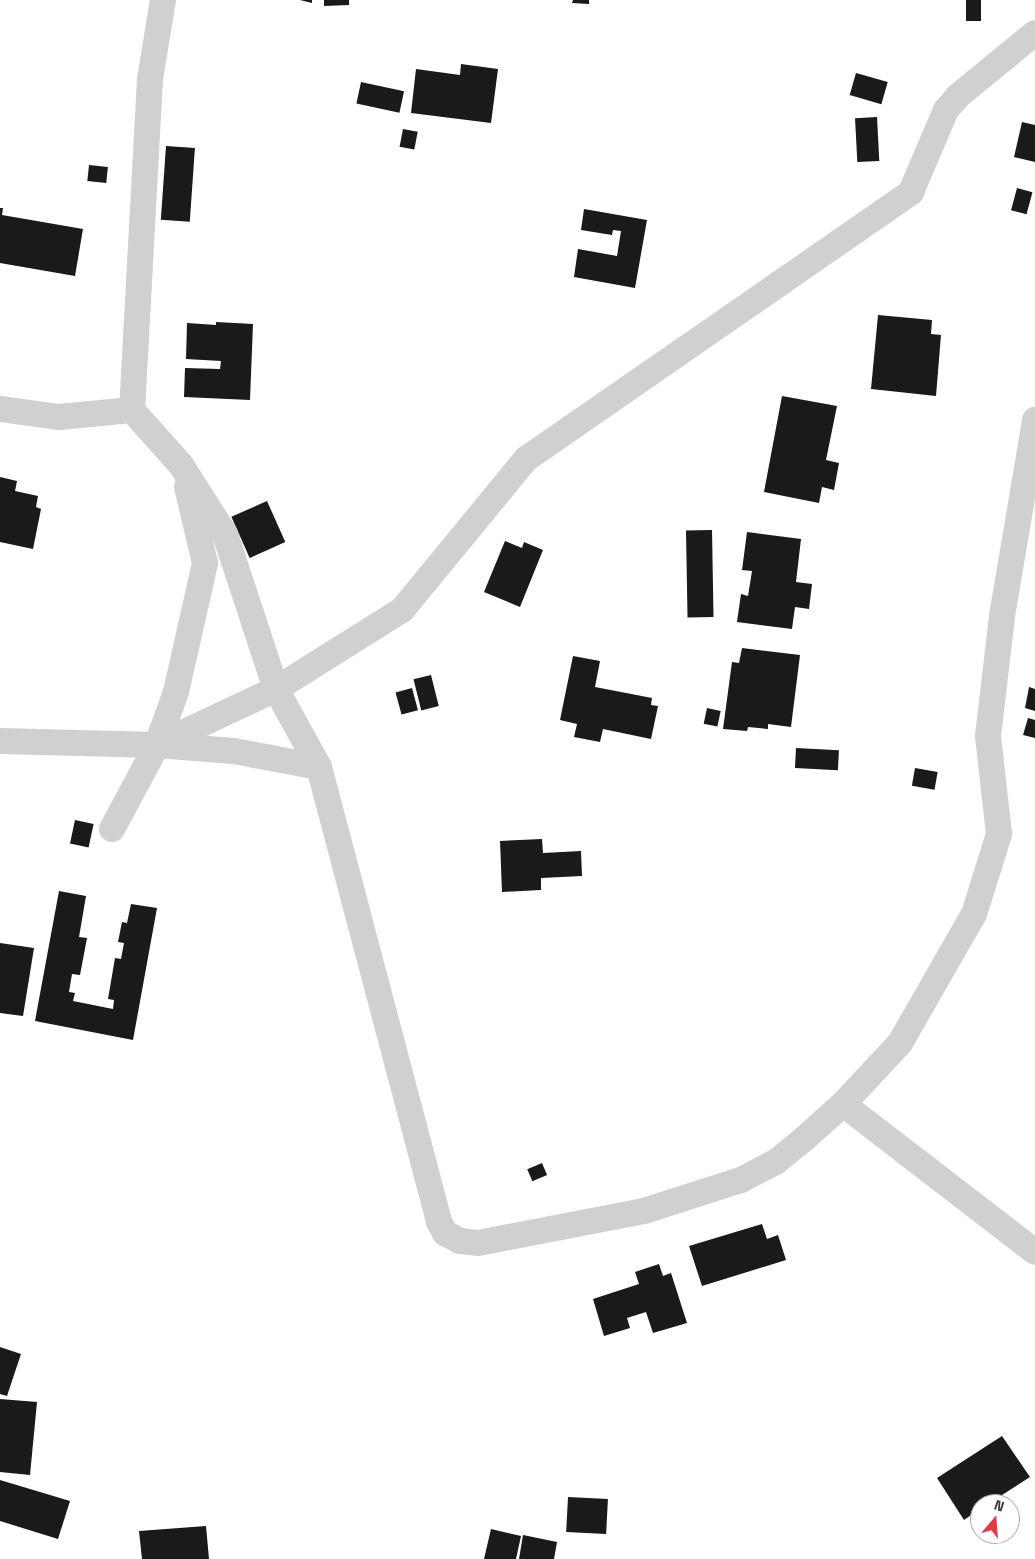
<!DOCTYPE html>
<style>
body{margin:0}
#map{position:relative;width:1035px;height:1559px;overflow:hidden;background:#fff;font-family:"Space Grotesk",sans-serif}
div>[style]{position:absolute}
.building>*{inset:0;background:#1a1a1a;transform-origin:0 0}
.minor>*{height:26px;margin:-13px;padding:0 13px;transform-origin:13px;border-radius:13px;background:#d0d0d0}
span{translate:-50% -50%;white-space:nowrap;text-align:center;line-height:1.15;-webkit-text-stroke:5px #fff;paint-order:stroke}
.north{position:absolute;left:970px;top:1494px;width:50px;height:50px;box-sizing:border-box;background:#fff;border:1px solid #adadad;border-radius:50%;rotate:18deg;font-size:14px;font-weight:700;line-height:20px;text-align:center;color:#333}
.north::after{content:'';display:block;margin:auto;width:18px;height:22px;background:#e63946;clip-path:polygon(50% 0,100% 100%,50% 72%,0 100%)}
</style>
<div id="map">
<div class="building">
<div style="clip-path:polygon(300px 0,312px 0,312px 3px)"></div>
<div style="clip-path:polygon(324px 0,349px 0,349px 5px,324px 6px)"></div>
<div style="clip-path:polygon(573px 0,589px 0,589px 4px,572px 3px)"></div>
<div style="left:966px;top:0;width:15px;height:21px"></div>
<div style="clip-path:polygon(461px 64px,498px 69px,491px 123px,411px 113px,416px 69px,460px 75px)"></div>
<div style="left:856px;top:73px;width:33px;height:23px;rotate:16deg"></div>
<div style="left:361px;top:82px;width:44px;height:22px;rotate:12deg"></div>
<div style="left:877px;top:117px;width:44px;height:22px;rotate:87deg"></div>
<div style="clip-path:polygon(1022px 122px,1035px 125px,1035px 162px,1014px 157px)"></div>
<div style="left:403px;top:129px;width:15px;height:18px;rotate:11deg"></div>
<div style="left:166px;top:146px;width:29px;height:74px;rotate:4deg"></div>
<div style="left:89px;top:165px;width:19px;height:16px;rotate:6deg"></div>
<div style="left:1017px;top:188px;width:16px;height:23px;rotate:15deg"></div>
<div style="clip-path:polygon(0 208px,3px 208px,2px 215px,83px 229px,75px 276px,0 263px)"></div>
<div style="clip-path:polygon(584px 209px,647px 220px,635px 288px,574px 277px,578px 249px,617px 256px,621px 231px,613px 230px,612px 235px,581px 230px)"></div>
<div style="clip-path:polygon(878px 315px,932px 320px,931px 334px,941px 335px,936px 396px,871px 389px)"></div>
<div style="clip-path:polygon(216px 322px,253px 324px,250px 400px,184px 397px,185px 368px,220px 369px,221px 361px,186px 359px,187px 323px,216px 325px)"></div>
<div style="clip-path:polygon(782px 396px,837px 406px,826px 460px,839px 463px,834px 490px,822px 487px,819px 503px,764px 492px)"></div>
<div style="clip-path:polygon(0 477px,17px 481px,15px 491px,38px 496px,36px 507px,41px 509px,33px 549px,0 542px)"></div>
<div style="left:267px;top:501px;width:45px;height:39px;rotate:66deg"></div>
<div style="left:712px;top:530px;width:87px;height:26px;rotate:89deg"></div>
<div style="clip-path:polygon(747px 532px,801px 539px,796px 582px,812px 584px,809px 609px,795px 607px,792px 629px,737px 622px,741px 594px,748px 596px,752px 571px,742px 570px)"></div>
<div style="clip-path:polygon(505px 541px,522px 548px,524px 542px,543px 550px,520px 607px,484px 592px)"></div>
<div style="clip-path:polygon(742px 648px,800px 655px,791px 727px,768px 724px,768px 729px,748px 727px,747px 731px,723px 729px,732px 662px,739px 663px)"></div>
<div style="clip-path:polygon(573px 656px,600px 661px,595px 687px,652px 698px,651px 705px,658px 706px,651px 739px,603px 729px,600px 742px,574px 737px,577px 724px,560px 720px)"></div>
<div style="left:431px;top:675px;width:32px;height:18px;rotate:76deg"></div>
<div style="clip-path:polygon(1029px 687px,1035px 689px,1035px 711px,1025px 708px)"></div>
<div style="left:412px;top:688px;width:23px;height:17px;rotate:75deg"></div>
<div style="left:707px;top:708px;width:14px;height:16px;rotate:12deg"></div>
<div style="clip-path:polygon(1028px 718px,1035px 720px,1035px 738px,1023px 735px)"></div>
<div style="left:796px;top:748px;width:43px;height:20px;rotate:3deg"></div>
<div style="left:915px;top:768px;width:23px;height:18px;rotate:10deg"></div>
<div style="left:75px;top:820px;width:19px;height:24px;rotate:12deg"></div>
<div style="clip-path:polygon(542px 839px,543px 853px,581px 851px,582px 876px,541px 878px,541px 890px,502px 892px,500px 841px)"></div>
<div style="clip-path:polygon(59px 891px,86px 896px,79px 937px,87px 938px,80px 975px,72px 974px,69px 992px,75px 993px,73px 1001px,113px 1009px,114px 1000px,108px 999px,115px 958px,121px 959px,124px 943px,118px 942px,122px 922px,127px 923px,131px 904px,157px 908px,133px 1040px,35px 1021px)"></div>
<div style="clip-path:polygon(0 943px,34px 948px,23px 1016px,0 1013px)"></div>
<div style="left:542px;top:1163px;width:13px;height:16px;rotate:67deg"></div>
<div style="clip-path:polygon(762px 1224px,767px 1239px,778px 1235px,786px 1260px,702px 1286px,689px 1246px)"></div>
<div style="clip-path:polygon(659px 1264px,663px 1276px,671px 1273px,687px 1323px,653px 1333px,646px 1312px,627px 1318px,630px 1328px,604px 1336px,593px 1299px,639px 1284px,635px 1272px)"></div>
<div style="clip-path:polygon(0 1347px,21px 1354px,7px 1396px,0 1394px)"></div>
<div style="clip-path:polygon(0 1399px,37px 1402px,30px 1475px,0 1472px)"></div>
<div style="clip-path:polygon(1002px 1436px,1030px 1477px,988px 1504px,980px 1504px,980px 1509px,964px 1520px,937px 1478px)"></div>
<div style="clip-path:polygon(0 1480px,70px 1501px,58px 1539px,0 1521px)"></div>
<div style="left:568px;top:1497px;width:40px;height:35px;rotate:3deg"></div>
<div style="clip-path:polygon(206px 1526px,209px 1559px,142px 1559px,139px 1531px)"></div>
<div style="clip-path:polygon(491px 1529px,521px 1536px,516px 1559px,484px 1559px)"></div>
<div style="clip-path:polygon(523px 1535px,557px 1542px,554px 1559px,519px 1559px)"></div>
</div>
<div class="minor">
<div style="left:163px;top:0;width:80px;rotate:99.3deg"></div>
<div style="left:150px;top:79px;width:331px;rotate:93.1deg"></div>
<div style="left:132px;top:410px;width:74px;rotate:48.3deg"></div>
<div style="left:181px;top:465px;width:82px;rotate:57.5deg"></div>
<div style="left:225px;top:534px;width:163px;rotate:71.8deg"></div>
<div style="left:276px;top:689px;width:89px;rotate:61.1deg"></div>
<div style="left:319px;top:767px;width:471px;rotate:75.2deg"></div>
<div style="left:439px;top:1222px;width:13px;rotate:61deg"></div>
<div style="left:445px;top:1233px;width:17px;rotate:28deg"></div>
<div style="left:460px;top:1241px;width:18px;rotate:6deg"></div>
<div style="left:478px;top:1243px;width:169px;rotate:-10.9deg"></div>
<div style="left:644px;top:1211px;width:102px;rotate:-17.7deg"></div>
<div style="left:741px;top:1180px;width:41px;rotate:-27.8deg"></div>
<div style="left:777px;top:1161px;width:35px;rotate:-39deg"></div>
<div style="left:804px;top:1139px;width:52px;rotate:-41.9deg"></div>
<div style="left:843px;top:1104px;width:83px;rotate:-46.9deg"></div>
<div style="left:900px;top:1043px;width:149px;rotate:-60.2deg"></div>
<div style="left:974px;top:914px;width:84px;rotate:-72.6deg"></div>
<div style="left:999px;top:834px;width:99px;rotate:-96.4deg"></div>
<div style="left:988px;top:736px;width:121px;rotate:-83.3deg"></div>
<div style="left:1002px;top:616px;width:199px;rotate:-80.4deg"></div>
<div style="left:0;top:409px;width:60px;rotate:7.7deg"></div>
<div style="left:59px;top:417px;width:73px;rotate:-5.5deg"></div>
<div style="left:0;top:741px;width:157px;rotate:1.5deg"></div>
<div style="left:157px;top:745px;width:56px;rotate:-70.3deg"></div>
<div style="left:176px;top:692px;width:132px;rotate:-77.3deg"></div>
<div style="left:205px;top:563px;width:78px;rotate:-103.3deg"></div>
<div style="left:157px;top:745px;width:132px;rotate:-25.2deg"></div>
<div style="left:276px;top:689px;width:149px;rotate:-32.1deg"></div>
<div style="left:402px;top:610px;width:195px;rotate:-50.6deg"></div>
<div style="left:526px;top:459px;width:469px;rotate:-34.7deg"></div>
<div style="left:911px;top:192px;width:89px;rotate:-66.9deg"></div>
<div style="left:946px;top:110px;width:18px;rotate:-49deg"></div>
<div style="left:958px;top:96px;width:99px;rotate:-39.3deg"></div>
<div style="left:112px;top:829px;width:95px;rotate:-61.8deg"></div>
<div style="left:157px;top:745px;width:77px;rotate:4.5deg"></div>
<div style="left:234px;top:751px;width:86px;rotate:10.7deg"></div>
<div style="left:843px;top:1104px;width:242px;rotate:37.6deg"></div>
</div>
<div class="north">N</div>
</div>
